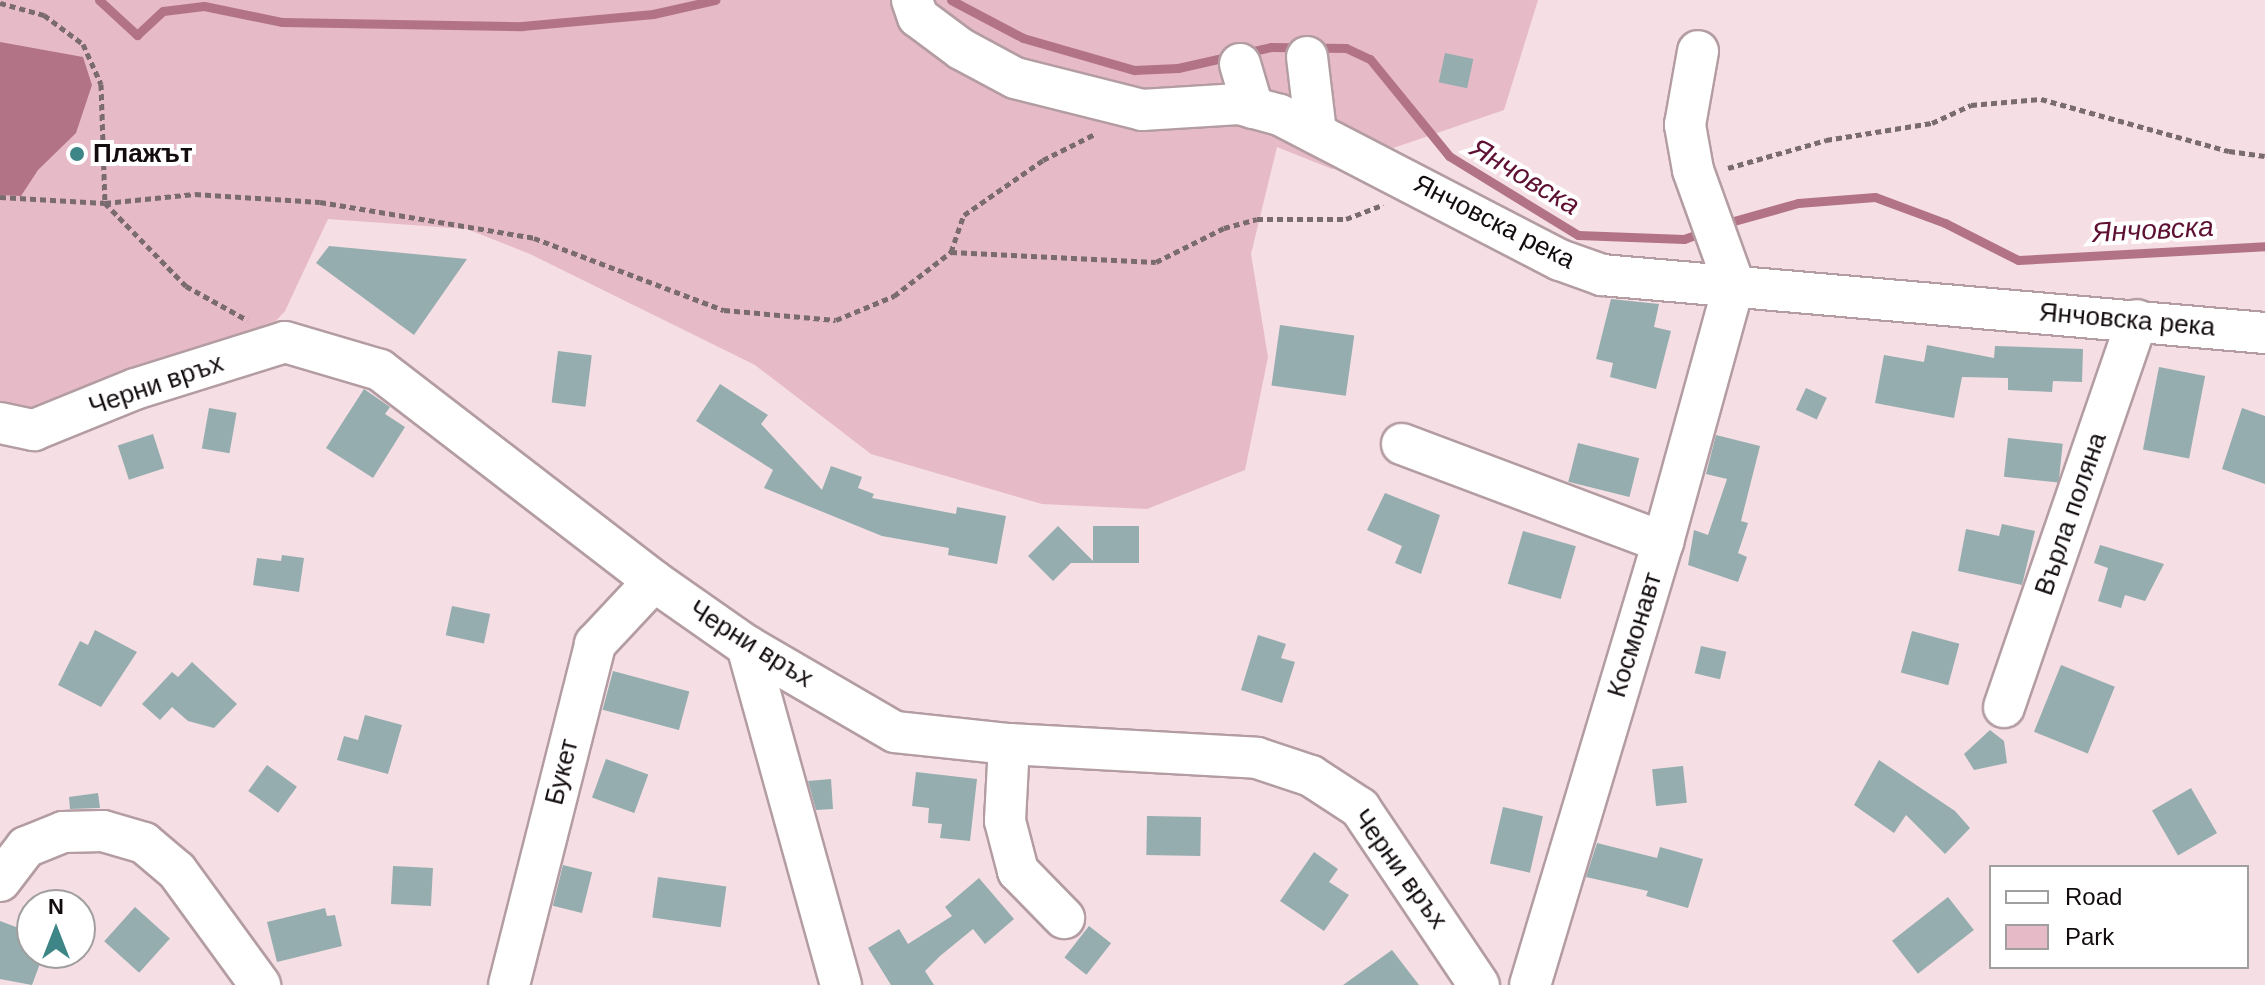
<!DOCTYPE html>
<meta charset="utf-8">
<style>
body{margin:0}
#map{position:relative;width:2265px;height:985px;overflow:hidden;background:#f5dee4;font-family:Arial,sans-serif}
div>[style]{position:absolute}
.green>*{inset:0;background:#e6bac6}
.water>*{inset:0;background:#b37386}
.stream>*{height:9px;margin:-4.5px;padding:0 4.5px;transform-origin:4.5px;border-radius:4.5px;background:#b37386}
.building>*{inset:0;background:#95adae;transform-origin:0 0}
.path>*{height:5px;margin-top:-2.5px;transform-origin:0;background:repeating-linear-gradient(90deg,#796b6f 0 6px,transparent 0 10px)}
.roads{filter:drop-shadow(2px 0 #b39da2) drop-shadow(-2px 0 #b39da2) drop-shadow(0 2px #b39da2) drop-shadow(0 -2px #b39da2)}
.minor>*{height:40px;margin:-20px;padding:0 20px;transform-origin:20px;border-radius:20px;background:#fff}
.dots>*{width:22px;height:22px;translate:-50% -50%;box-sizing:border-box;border:4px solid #fff;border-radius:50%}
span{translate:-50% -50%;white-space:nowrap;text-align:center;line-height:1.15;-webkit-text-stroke:8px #fff;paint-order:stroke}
.poi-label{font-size:26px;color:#130c0e;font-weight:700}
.left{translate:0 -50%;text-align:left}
.street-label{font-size:26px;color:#130c0e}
.water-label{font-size:28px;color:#5e1032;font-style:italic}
.legend{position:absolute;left:1989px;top:865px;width:260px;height:104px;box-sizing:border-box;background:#fff;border:2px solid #a19e9f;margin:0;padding:10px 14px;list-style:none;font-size:24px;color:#130c0e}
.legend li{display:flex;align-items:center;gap:16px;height:40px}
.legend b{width:40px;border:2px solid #a19e9f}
.north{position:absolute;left:16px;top:889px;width:80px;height:80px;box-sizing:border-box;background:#fff;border:2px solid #a19e9f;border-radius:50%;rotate:0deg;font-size:22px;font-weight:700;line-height:32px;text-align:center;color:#130c0e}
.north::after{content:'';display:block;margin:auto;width:28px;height:36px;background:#3d8587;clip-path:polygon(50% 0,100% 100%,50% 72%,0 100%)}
</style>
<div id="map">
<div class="green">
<div style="clip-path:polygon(0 0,1538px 0,1504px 110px,1332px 169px,1277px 147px,1251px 254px,1268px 357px,1245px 470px,1147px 509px,1042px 504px,871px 454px,755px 365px,530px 254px,467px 229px,328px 219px,285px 311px,231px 369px,0 415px)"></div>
</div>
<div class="water">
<div style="clip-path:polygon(0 42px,83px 57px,92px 85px,76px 133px,38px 170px,21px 196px,0 195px)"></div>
</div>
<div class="stream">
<div style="left:99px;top:0;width:52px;rotate:42.6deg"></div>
<div style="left:137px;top:35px;width:35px;rotate:-43deg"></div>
<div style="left:163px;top:11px;width:41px;rotate:-7deg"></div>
<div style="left:204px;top:6px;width:80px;rotate:11.6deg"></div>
<div style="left:282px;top:22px;width:240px;rotate:1deg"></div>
<div style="left:522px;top:26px;width:132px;rotate:-5.2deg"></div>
<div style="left:653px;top:14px;width:64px;rotate:-12.7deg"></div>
<div style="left:951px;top:0;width:81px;rotate:27.8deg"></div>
<div style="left:1023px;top:38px;width:116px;rotate:16.1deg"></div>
<div style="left:1134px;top:70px;width:44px;rotate:-2.6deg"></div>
<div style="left:1178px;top:68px;width:95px;rotate:-12.7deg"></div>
<div style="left:1271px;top:47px;width:75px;rotate:0.8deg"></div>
<div style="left:1346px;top:48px;width:26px;rotate:25deg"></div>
<div style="left:1370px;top:59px;width:125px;rotate:50.8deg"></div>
<div style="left:1449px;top:156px;width:151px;rotate:31.5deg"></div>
<div style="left:1578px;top:235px;width:106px;rotate:2.2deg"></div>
<div style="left:1684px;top:239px;width:23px;rotate:-20deg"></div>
<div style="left:1723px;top:224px;width:78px;rotate:-15.6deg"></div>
<div style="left:1798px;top:203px;width:77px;rotate:-4.5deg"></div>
<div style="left:1875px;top:197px;width:75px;rotate:20.4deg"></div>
<div style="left:1945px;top:223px;width:82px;rotate:26.9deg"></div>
<div style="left:2018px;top:260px;width:247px;rotate:-3.2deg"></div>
</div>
<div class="building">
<div style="left:1445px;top:53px;width:29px;height:30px;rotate:12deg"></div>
<div style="clip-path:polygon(329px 246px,467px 259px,414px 335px,316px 263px)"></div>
<div style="clip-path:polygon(1611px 299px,1659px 304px,1654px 327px,1671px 331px,1656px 389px,1610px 377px,1613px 363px,1596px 359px)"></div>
<div style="left:1280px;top:325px;width:75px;height:61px;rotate:8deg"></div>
<div style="clip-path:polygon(1927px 345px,1994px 358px,1995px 346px,2083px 349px,2082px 382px,2053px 381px,2052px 392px,2008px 390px,2008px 378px,1962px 377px,1954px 418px,1875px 403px,1884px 355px,1924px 362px)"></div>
<div style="left:558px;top:351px;width:34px;height:52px;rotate:7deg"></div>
<div style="left:2159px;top:367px;width:47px;height:84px;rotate:11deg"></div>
<div style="clip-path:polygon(720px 384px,768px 415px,761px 424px,822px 490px,831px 466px,862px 477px,858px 488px,874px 494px,872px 498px,956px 514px,957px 507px,1006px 516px,997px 564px,948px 555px,949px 548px,882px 536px,764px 488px,773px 470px,696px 421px)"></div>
<div style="left:1806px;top:388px;width:23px;height:24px;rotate:25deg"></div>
<div style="clip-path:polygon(364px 389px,390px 407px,385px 414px,405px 427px,373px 478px,326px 448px)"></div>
<div style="left:209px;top:408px;width:28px;height:41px;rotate:10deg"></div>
<div style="clip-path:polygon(2242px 408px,2265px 416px,2265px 484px,2222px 469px)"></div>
<div style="left:153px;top:434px;width:36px;height:37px;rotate:72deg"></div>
<div style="clip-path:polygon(1716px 435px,1760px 446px,1741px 521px,1748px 523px,1738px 553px,1747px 557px,1738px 582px,1688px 565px,1694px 530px,1708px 535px,1727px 479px,1706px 474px)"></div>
<div style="left:2008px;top:438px;width:55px;height:39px;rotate:6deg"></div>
<div style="left:1578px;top:443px;width:63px;height:40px;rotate:14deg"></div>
<div style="clip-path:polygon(1385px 493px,1440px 515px,1421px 574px,1395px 563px,1402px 546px,1367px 530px)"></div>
<div style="clip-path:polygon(2002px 524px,2035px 531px,2022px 585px,1958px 571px,1966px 529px,1999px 536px)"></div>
<div style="clip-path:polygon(1058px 526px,1093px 561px,1093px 526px,1139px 526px,1139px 563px,1071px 563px,1053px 581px,1028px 556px)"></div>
<div style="left:1523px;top:531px;width:55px;height:55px;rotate:16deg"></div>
<div style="clip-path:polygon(2100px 545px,2164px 564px,2145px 601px,2125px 595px,2121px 608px,2098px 601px,2108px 568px,2094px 563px)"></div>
<div style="clip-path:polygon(282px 555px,304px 558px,299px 592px,253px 585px,257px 558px,281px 561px)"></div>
<div style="left:452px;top:606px;width:39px;height:30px;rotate:12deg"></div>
<div style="clip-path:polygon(95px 630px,137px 652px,101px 707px,58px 685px,80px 641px,88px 645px)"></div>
<div style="left:1912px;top:631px;width:49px;height:43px;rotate:15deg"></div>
<div style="clip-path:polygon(1258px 635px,1286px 644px,1281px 658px,1295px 662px,1282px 703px,1241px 690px)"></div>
<div style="left:1701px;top:646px;width:26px;height:28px;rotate:13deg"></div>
<div style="clip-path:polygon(192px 662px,237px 704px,214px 728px,188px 721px,172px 707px,160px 720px,142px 704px,172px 672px,178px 677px)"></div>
<div style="left:2061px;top:665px;width:58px;height:72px;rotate:22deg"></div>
<div style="left:613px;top:671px;width:79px;height:40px;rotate:15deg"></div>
<div style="clip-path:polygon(365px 715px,402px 725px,388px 774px,337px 760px,344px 736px,358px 740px)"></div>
<div style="clip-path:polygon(1990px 730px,2004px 741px,2007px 763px,1974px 770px,1964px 754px)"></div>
<div style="left:606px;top:759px;width:45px;height:41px;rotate:20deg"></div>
<div style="clip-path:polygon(1879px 760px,1955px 811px,1970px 828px,1945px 854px,1906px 815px,1894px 833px,1854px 805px)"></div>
<div style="left:267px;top:765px;width:37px;height:32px;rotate:36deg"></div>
<div style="left:1683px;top:766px;width:37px;height:31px;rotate:84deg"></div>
<div style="clip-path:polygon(916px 772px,977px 779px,970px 841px,940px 838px,942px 824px,928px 823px,929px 808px,912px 806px)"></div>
<div style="clip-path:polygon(831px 779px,833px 809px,816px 810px,808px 781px)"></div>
<div style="left:2191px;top:788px;width:52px;height:45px;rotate:60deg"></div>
<div style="clip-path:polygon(98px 793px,100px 808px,70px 809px,69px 797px)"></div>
<div style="left:1503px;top:807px;width:41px;height:58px;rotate:13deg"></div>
<div style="left:1147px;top:816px;width:54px;height:39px;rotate:1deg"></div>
<div style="clip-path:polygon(1597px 843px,1657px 858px,1660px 847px,1703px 859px,1688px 908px,1646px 896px,1648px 891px,1586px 877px)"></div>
<div style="clip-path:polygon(1314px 852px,1338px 869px,1329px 882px,1349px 895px,1324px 931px,1280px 901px)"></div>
<div style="left:563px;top:865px;width:30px;height:42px;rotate:14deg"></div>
<div style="left:393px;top:866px;width:40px;height:38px;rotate:3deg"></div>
<div style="left:658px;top:877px;width:69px;height:41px;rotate:8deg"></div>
<div style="clip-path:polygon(979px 878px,1014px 919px,985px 944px,973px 929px,940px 956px,925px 971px,934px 985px,891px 985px,868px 948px,899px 929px,908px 944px,952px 916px,945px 907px)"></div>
<div style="left:1948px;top:897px;width:42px;height:71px;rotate:52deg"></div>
<div style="left:135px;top:907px;width:47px;height:46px;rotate:42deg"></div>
<div style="clip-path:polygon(325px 908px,327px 916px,335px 915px,342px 946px,277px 962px,267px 922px)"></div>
<div style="clip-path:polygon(0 921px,32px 933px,32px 953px,44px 953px,32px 985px,0 979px)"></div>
<div style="left:1089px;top:926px;width:28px;height:40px;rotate:38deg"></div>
<div style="clip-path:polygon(1392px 950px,1419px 985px,1343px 985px)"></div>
</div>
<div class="path">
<div style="left:0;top:3px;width:46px;rotate:15.3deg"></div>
<div style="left:44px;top:15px;width:49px;rotate:36.6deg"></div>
<div style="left:83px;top:44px;width:44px;rotate:65.8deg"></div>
<div style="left:101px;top:84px;width:119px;rotate:88.1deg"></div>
<div style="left:105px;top:203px;width:116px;rotate:45.7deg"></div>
<div style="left:186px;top:286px;width:70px;rotate:29.1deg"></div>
<div style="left:1728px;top:168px;width:102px;rotate:-15.9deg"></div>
<div style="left:1826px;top:140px;width:107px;rotate:-9.1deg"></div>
<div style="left:1932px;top:123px;width:43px;rotate:-24.8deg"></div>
<div style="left:1971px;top:105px;width:70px;rotate:-4.9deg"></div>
<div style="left:2041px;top:99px;width:195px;rotate:15.5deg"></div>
<div style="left:2229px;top:151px;width:36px;rotate:8deg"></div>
<div style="left:0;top:197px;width:105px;rotate:3.3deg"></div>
<div style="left:105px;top:203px;width:90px;rotate:-5.7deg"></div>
<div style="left:195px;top:194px;width:125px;rotate:3.7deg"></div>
<div style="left:320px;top:202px;width:217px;rotate:9.5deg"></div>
<div style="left:534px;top:238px;width:203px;rotate:20.8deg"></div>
<div style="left:724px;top:310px;width:112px;rotate:5.1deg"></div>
<div style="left:836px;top:320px;width:63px;rotate:-22.5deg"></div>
<div style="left:894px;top:296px;width:72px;rotate:-37.7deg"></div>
<div style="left:951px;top:252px;width:39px;rotate:-71deg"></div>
<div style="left:964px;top:215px;width:96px;rotate:-34.8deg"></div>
<div style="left:1043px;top:160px;width:58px;rotate:-26.6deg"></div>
<div style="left:951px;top:252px;width:205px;rotate:2.8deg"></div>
<div style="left:1156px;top:262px;width:76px;rotate:-26.6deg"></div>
<div style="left:1224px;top:228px;width:34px;rotate:-15deg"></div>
<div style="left:1257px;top:219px;width:89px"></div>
<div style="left:1346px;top:219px;width:40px;rotate:-21deg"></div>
</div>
<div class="roads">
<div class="minor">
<div style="left:912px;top:0;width:18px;rotate:71deg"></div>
<div style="left:918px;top:17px;width:54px;rotate:36.7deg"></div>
<div style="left:961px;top:49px;width:61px;rotate:28.2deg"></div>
<div style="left:1015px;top:78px;width:131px;rotate:14.1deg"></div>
<div style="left:1142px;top:110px;width:97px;rotate:-3.5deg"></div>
<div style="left:1239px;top:104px;width:42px;rotate:15deg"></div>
<div style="left:1280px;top:115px;width:315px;rotate:27.4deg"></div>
<div style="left:1560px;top:260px;width:45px;rotate:19.7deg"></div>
<div style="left:1602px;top:275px;width:666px;rotate:5deg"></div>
<div style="left:1307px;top:57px;width:77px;rotate:83.2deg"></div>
<div style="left:1240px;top:64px;width:46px;rotate:73.5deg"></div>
<div style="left:0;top:423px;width:35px;rotate:12deg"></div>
<div style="left:34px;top:430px;width:109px;rotate:-22.1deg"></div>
<div style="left:135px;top:389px;width:157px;rotate:-17.4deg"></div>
<div style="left:285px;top:342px;width:99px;rotate:16.4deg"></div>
<div style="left:380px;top:370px;width:346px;rotate:37.6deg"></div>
<div style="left:654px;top:581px;width:113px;rotate:35deg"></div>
<div style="left:747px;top:646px;width:171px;rotate:30.2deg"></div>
<div style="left:895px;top:732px;width:115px;rotate:6deg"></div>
<div style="left:1009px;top:744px;width:248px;rotate:3.2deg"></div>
<div style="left:1257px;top:758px;width:57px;rotate:18.4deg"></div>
<div style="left:1311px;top:776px;width:59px;rotate:33.1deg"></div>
<div style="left:1360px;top:808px;width:213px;rotate:56.1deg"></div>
<div style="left:1402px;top:444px;width:279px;rotate:20.6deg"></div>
<div style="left:747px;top:646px;width:352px;rotate:74.5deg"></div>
<div style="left:2004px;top:707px;width:409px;rotate:-71deg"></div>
<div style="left:1009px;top:744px;width:77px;rotate:93deg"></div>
<div style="left:1005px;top:821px;width:52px;rotate:75.4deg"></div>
<div style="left:1018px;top:871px;width:66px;rotate:45.6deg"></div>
<div style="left:0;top:881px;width:43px;rotate:-52.6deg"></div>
<div style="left:26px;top:847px;width:40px;rotate:-22deg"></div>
<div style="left:63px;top:832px;width:40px;rotate:-1.4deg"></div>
<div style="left:103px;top:831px;width:43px;rotate:16.3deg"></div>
<div style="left:144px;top:843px;width:43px;rotate:40.3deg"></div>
<div style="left:177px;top:871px;width:141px;rotate:53.9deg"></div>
<div style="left:509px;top:985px;width:352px;rotate:-75.8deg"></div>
<div style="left:595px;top:644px;width:86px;rotate:-46.9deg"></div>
<div style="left:1530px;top:985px;width:463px;rotate:-73.3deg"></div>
<div style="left:1663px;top:542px;width:268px;rotate:-74.6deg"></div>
<div style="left:1734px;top:284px;width:121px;rotate:-109.8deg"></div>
<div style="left:1693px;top:170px;width:46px;rotate:-100.1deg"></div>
<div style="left:1685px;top:125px;width:75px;rotate:-80deg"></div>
</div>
</div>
<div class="dots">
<div style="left:77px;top:154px;background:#3d8587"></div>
</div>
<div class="poi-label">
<span class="left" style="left:93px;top:154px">Плажът</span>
</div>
<div class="street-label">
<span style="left:1494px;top:222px;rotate:27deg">Янчовска река</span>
<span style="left:2127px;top:320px;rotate:5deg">Янчовска река</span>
<span style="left:156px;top:385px;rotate:-19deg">Черни връх</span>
<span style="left:2071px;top:514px;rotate:-71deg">Върла поляна</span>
<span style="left:1635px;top:635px;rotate:-73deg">Космонавт</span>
<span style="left:751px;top:644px;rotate:32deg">Черни връх</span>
<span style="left:562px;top:772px;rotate:-76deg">Букет</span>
<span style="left:1400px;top:869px;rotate:54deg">Черни връх</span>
</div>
<div class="water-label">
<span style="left:1525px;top:177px;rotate:31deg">Янчовска</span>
<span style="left:2153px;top:230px;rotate:-3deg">Янчовска</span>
</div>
<ul class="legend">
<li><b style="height:10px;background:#fff"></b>Road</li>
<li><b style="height:22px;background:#e6bac6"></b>Park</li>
</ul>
<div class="north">N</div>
</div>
